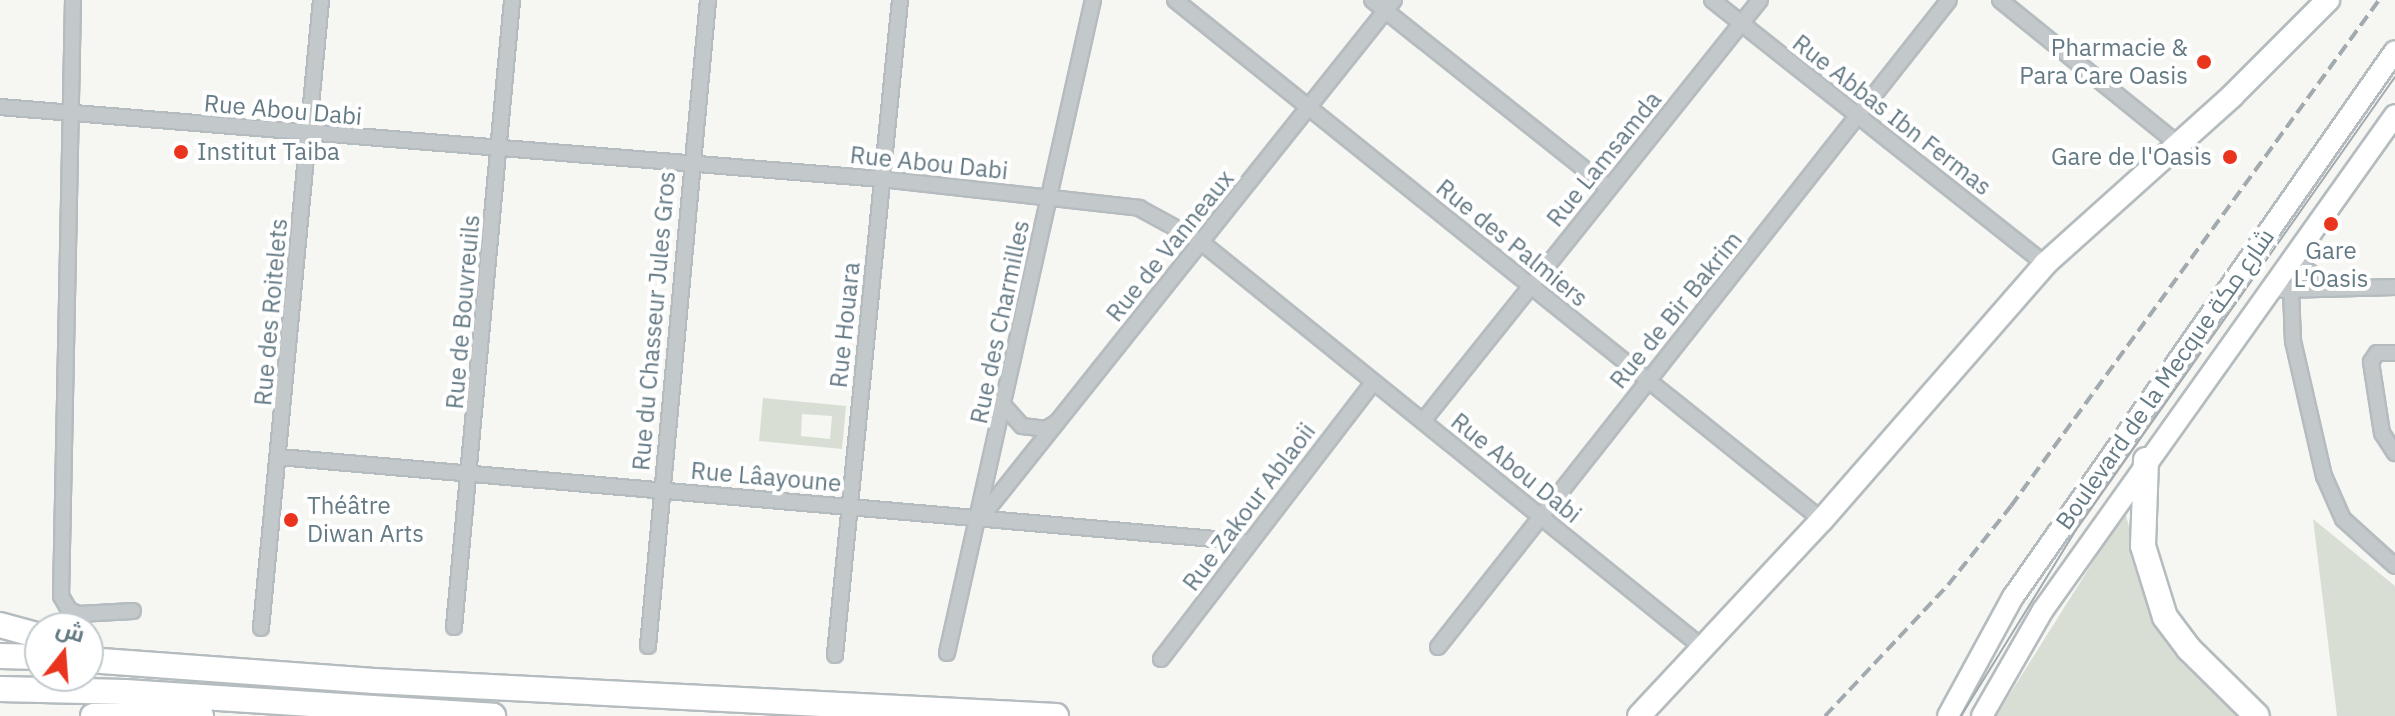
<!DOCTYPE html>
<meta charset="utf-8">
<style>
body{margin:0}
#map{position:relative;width:2395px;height:716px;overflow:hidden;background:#f6f6f2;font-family:"IBM Plex Sans",Cairo,sans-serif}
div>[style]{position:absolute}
.green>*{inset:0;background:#d8ded3}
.roads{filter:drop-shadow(2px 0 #b5bcbf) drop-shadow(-2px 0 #b5bcbf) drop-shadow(0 2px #b5bcbf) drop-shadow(0 -2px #b5bcbf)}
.minor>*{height:14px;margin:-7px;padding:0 7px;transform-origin:7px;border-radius:7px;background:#c3c8ca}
.secondary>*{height:20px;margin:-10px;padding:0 10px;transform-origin:10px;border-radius:10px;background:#fff}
.primary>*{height:22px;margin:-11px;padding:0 11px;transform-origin:11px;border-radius:11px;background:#fff}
.trunk>*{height:24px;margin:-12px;padding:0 12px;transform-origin:12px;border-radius:12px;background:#fff}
.tram>*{height:2px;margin:-1px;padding:0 1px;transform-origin:1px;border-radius:1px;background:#a1aaae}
.rail>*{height:4px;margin-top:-2px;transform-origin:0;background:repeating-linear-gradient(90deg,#a1aaae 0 12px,transparent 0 18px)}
.dots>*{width:22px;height:22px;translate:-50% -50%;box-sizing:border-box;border:4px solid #fff;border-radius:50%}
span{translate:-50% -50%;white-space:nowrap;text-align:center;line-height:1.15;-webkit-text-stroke:8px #fff;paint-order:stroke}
.poi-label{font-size:24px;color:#647a85}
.right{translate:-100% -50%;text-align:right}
.left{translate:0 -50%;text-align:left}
.street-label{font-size:24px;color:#647a85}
.north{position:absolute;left:24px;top:612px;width:80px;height:80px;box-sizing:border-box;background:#fff;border:2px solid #c1cace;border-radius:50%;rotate:17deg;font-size:22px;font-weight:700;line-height:32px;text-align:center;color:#647a85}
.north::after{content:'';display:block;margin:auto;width:28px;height:36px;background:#ea351e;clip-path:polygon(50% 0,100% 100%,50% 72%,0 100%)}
</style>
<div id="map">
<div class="green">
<div style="clip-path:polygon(evenodd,763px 398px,846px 406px,842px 449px,759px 441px,763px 398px,802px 414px,832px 416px,830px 439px,801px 436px,802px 414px)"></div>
<div style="clip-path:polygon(2125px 511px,2152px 618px,2180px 659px,2238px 716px,1996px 716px)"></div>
<div style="clip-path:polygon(2313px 519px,2395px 586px,2395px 716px,2337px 716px)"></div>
</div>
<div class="roads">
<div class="minor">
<div style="left:73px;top:0;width:596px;rotate:91.15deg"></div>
<div style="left:61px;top:596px;width:16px;rotate:60deg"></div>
<div style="left:69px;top:610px;width:11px;rotate:22deg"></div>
<div style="left:79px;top:614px;width:54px;rotate:-3.2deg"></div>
<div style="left:1175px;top:0;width:830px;rotate:38.79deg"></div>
<div style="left:1372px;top:0;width:302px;rotate:38.5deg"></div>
<div style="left:1712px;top:0;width:425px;rotate:38.4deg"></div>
<div style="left:2000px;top:0;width:230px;rotate:39deg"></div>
<div style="left:0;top:107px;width:885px;rotate:4.67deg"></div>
<div style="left:882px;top:179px;width:259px;rotate:6.4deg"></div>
<div style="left:1139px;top:208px;width:71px;rotate:28.7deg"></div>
<div style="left:1201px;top:242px;width:646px;rotate:38.96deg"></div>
<div style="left:2291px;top:259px;width:52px;rotate:34.9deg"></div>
<div style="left:2283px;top:290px;width:112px;rotate:-1.5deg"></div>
<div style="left:2291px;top:290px;width:51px;rotate:87.8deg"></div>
<div style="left:2293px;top:341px;width:139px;rotate:77.1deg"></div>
<div style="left:2324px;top:476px;width:47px;rotate:66.2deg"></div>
<div style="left:2343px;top:519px;width:70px;rotate:42.1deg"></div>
<div style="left:2395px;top:353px;width:18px;rotate:180deg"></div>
<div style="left:2377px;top:353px;width:11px;rotate:124deg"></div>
<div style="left:2371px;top:362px;width:72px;rotate:81.2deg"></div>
<div style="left:2382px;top:433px;width:24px;rotate:57deg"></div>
<div style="left:1004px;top:406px;width:27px;rotate:48deg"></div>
<div style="left:1022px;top:426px;width:24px;rotate:7deg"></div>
<div style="left:1046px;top:429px;width:13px;rotate:-32deg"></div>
<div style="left:1423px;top:421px;width:539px;rotate:-51.32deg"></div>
<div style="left:279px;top:457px;width:974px;rotate:5.01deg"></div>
<div style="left:983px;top:515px;width:659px;rotate:-51.41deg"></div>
<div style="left:454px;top:627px;width:630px;rotate:-84.71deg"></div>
<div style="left:261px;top:628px;width:631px;rotate:-84.54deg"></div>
<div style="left:648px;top:646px;width:649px;rotate:-84.69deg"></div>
<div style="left:1438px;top:647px;width:824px;rotate:-51.7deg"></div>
<div style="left:947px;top:653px;width:669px;rotate:-77.4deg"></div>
<div style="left:835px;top:655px;width:658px;rotate:-84.33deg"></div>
<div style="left:1161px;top:659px;width:348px;rotate:-52.5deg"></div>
</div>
<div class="secondary">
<div style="left:1948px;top:716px;width:136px;rotate:-61.4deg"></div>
<div style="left:2013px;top:597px;width:666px;rotate:-55.02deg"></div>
<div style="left:1982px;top:716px;width:122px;rotate:-60.1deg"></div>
<div style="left:2043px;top:610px;width:607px;rotate:-54.58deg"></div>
</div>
<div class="primary">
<div style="left:1639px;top:716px;width:268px;rotate:-47deg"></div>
<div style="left:1822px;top:520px;width:340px;rotate:-48.9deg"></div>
<div style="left:2045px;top:264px;width:251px;rotate:-41.9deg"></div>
<div style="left:2232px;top:96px;width:136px;rotate:-45deg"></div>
</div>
<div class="trunk">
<div style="left:2146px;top:460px;width:86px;rotate:92deg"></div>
<div style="left:2143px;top:546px;width:74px;rotate:72.8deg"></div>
<div style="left:2165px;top:617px;width:40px;rotate:53deg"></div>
<div style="left:2189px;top:649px;width:95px;rotate:44.6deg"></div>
<div style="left:0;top:625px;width:41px;rotate:15.4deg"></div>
<div style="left:0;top:656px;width:40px;rotate:1.4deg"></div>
<div style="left:88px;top:660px;width:287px;rotate:4.2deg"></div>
<div style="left:374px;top:681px;width:683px;rotate:2.94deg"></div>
<div style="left:0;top:689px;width:125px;rotate:1.4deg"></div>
<div style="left:125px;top:692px;width:369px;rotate:3.7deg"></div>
<div style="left:93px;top:716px;width:108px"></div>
</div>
</div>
<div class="tram">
<div style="left:1961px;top:716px;width:219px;rotate:-58.3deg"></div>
<div style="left:2076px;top:530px;width:554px;rotate:-54.85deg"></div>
</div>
<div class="rail">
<div style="left:1825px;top:716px;width:180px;rotate:-46.8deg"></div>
<div style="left:1948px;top:585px;width:101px;rotate:-51.4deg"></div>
<div style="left:2011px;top:506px;width:626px;rotate:-53.97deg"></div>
</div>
<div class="dots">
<div style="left:2204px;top:62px;background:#ea351e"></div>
<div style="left:181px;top:152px;background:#ea351e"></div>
<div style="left:2230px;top:157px;background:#ea351e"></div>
<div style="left:2331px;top:224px;background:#ea351e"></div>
<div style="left:291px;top:520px;background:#ea351e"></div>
</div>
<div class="poi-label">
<span class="right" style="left:2188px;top:62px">Pharmacie &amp;<br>Para Care Oasis</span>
<span class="left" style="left:197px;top:152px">Institut Taiba</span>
<span class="right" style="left:2212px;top:157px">Gare de l'Oasis</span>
<span style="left:2331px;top:265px">Gare<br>L'Oasis</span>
<span class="left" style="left:307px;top:520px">Théâtre<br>Diwan Arts</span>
</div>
<div class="street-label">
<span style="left:283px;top:110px;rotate:5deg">Rue Abou Dabi</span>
<span style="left:1892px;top:115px;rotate:38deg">Rue Abbas Ibn Fermas</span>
<span style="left:1604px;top:159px;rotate:-51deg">Rue Lamsamda</span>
<span style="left:929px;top:163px;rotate:6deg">Rue Abou Dabi</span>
<span style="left:1512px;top:243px;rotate:39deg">Rue des Palmiers</span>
<span style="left:1170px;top:246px;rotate:-51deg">Rue de Vanneaux</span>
<span style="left:1676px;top:310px;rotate:-51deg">Rue de Bir Bakrim</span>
<span style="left:271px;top:312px;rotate:-85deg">Rue des Roitelets</span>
<span style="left:463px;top:312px;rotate:-85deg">Rue de Bouvreuils</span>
<span style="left:654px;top:321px;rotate:-85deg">Rue du Chasseur Jules Gros</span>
<span style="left:1000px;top:322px;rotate:-78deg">Rue des Charmilles</span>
<span style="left:845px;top:325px;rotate:-84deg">Rue Houara</span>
<span style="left:2165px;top:379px;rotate:-55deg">Boulevard de la Mecque شارع مكة</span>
<span style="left:1516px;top:468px;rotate:39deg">Rue Abou Dabi</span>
<span style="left:766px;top:477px;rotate:5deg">Rue Lâayoune</span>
<span style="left:1249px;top:507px;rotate:-53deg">Rue Zakour Ablaoii</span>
</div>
<div class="north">ش</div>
</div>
